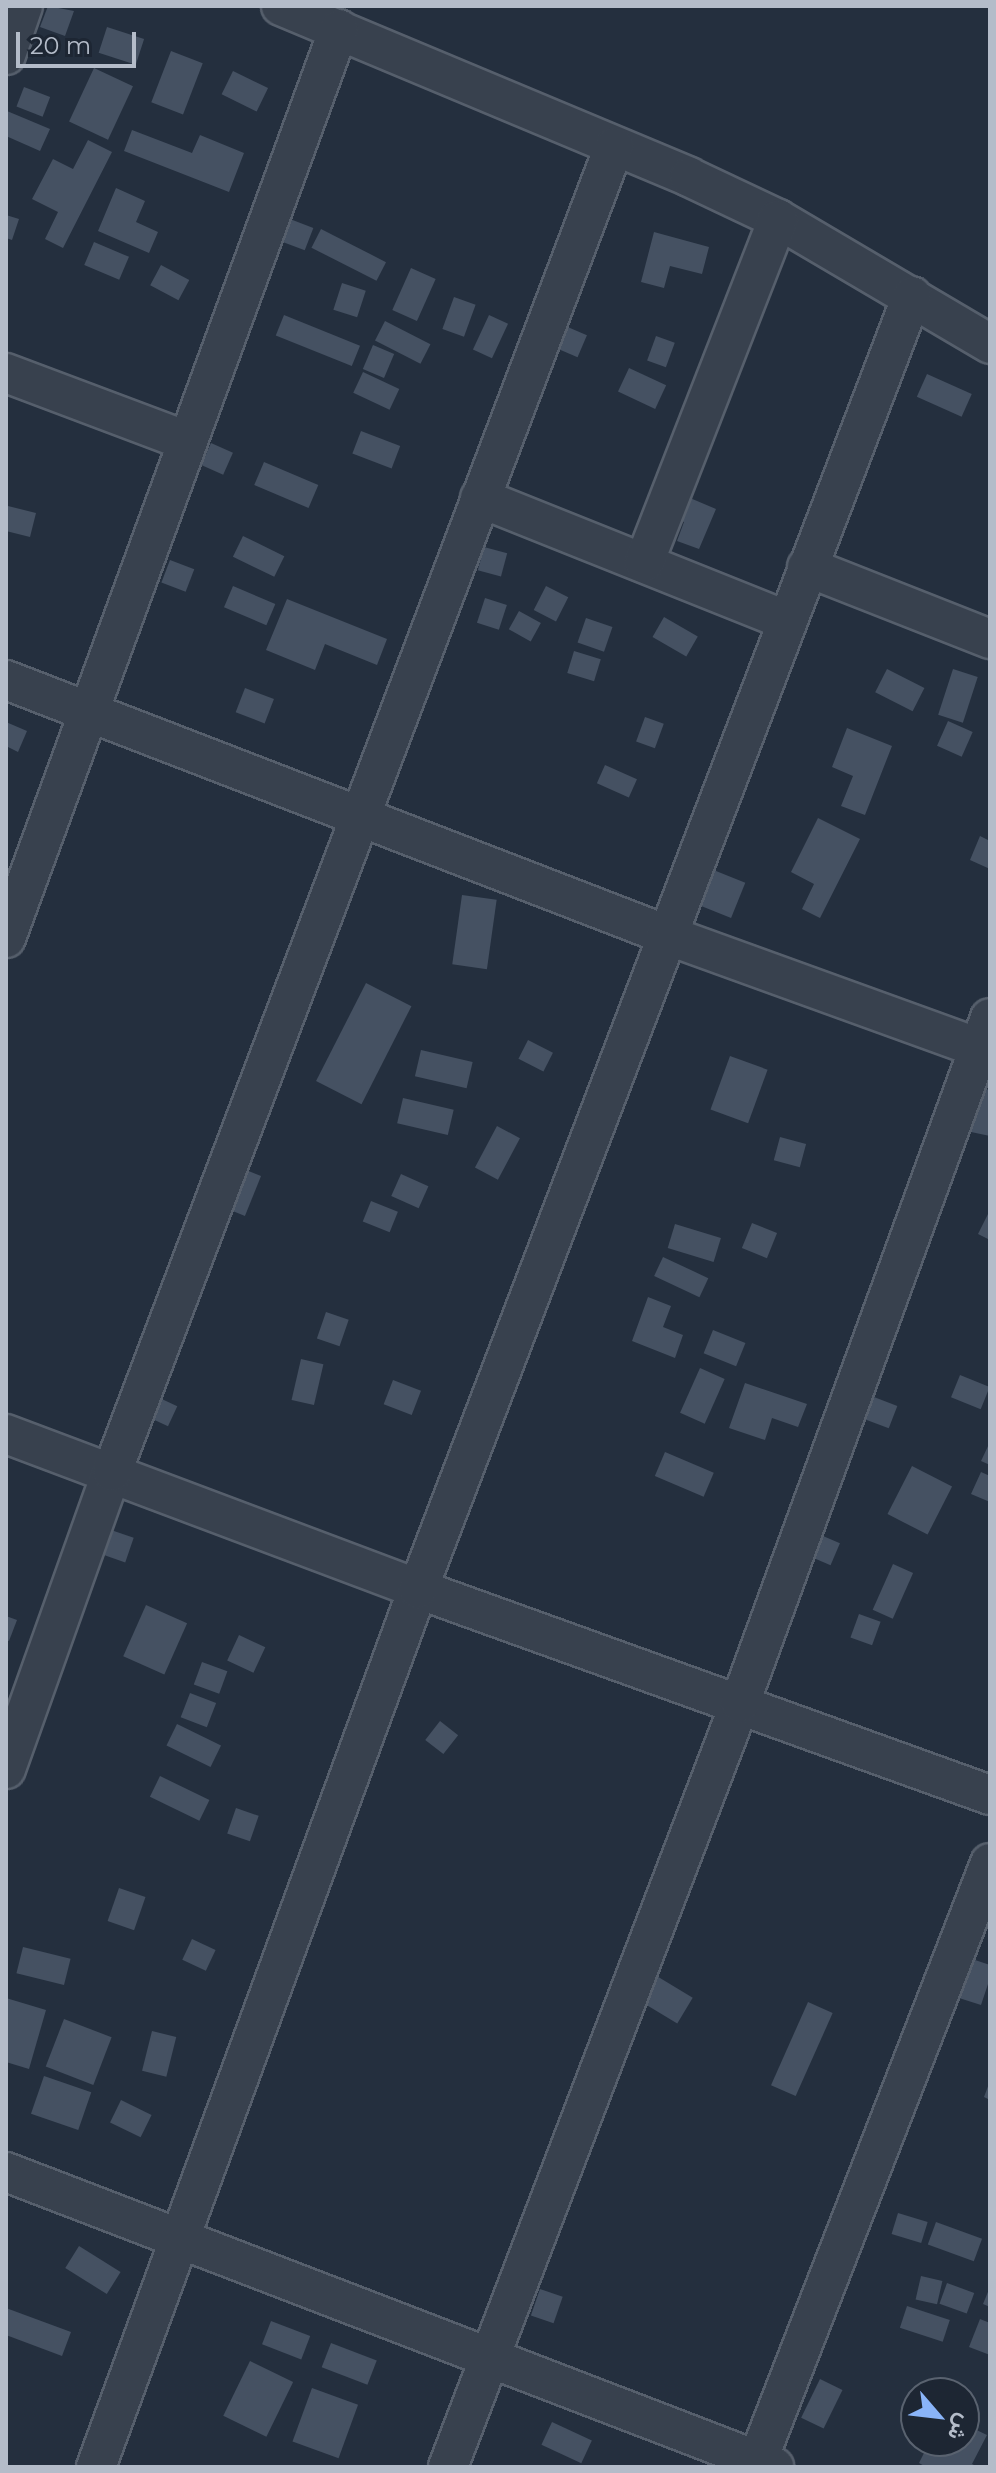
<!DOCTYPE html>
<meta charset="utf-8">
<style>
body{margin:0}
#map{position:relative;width:996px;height:2473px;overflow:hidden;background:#242f3e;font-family:Montserrat,Vazirmatn,sans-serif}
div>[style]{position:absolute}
.building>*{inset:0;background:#455162;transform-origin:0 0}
.roads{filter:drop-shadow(2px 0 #565f6c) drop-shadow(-2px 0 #565f6c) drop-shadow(0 2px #565f6c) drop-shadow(0 -2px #565f6c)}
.street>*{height:38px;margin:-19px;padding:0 19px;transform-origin:19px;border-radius:19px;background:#38414e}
span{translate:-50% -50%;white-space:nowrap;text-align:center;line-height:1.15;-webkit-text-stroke:6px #1d2633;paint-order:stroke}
.frame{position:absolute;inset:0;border:8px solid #b4bcc9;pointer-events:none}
.north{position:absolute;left:900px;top:2377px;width:80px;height:80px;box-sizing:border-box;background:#1d2633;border:2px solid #59626f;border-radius:50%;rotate:118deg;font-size:22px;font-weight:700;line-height:32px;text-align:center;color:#b4bcc9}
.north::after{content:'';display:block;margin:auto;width:28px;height:36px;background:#8ab4f8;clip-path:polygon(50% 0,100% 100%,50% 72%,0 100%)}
.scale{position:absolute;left:16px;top:32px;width:120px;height:36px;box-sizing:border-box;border:4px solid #b4bcc9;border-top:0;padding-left:10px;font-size:24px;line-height:28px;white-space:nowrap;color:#b4bcc9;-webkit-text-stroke:6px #1d2633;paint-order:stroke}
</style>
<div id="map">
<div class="building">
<div style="clip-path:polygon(48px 6px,74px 11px,65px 36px,40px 27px)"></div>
<div style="left:107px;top:27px;width:39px;height:27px;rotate:18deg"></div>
<div style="left:171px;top:51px;width:34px;height:55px;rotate:21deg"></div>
<div style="left:94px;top:68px;width:43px;height:59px;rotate:25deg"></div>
<div style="left:233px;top:71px;width:39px;height:26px;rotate:26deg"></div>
<div style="left:24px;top:87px;width:28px;height:21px;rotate:21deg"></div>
<div style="clip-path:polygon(7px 111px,50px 129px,40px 151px,6px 136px)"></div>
<div style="clip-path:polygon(132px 130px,192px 153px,200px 135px,244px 153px,229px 192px,124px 151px)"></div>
<div style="clip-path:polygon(88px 140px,112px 152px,63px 248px,45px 239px,58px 212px,32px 199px,53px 159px,73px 169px)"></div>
<div style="clip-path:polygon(116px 188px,145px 201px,136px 222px,158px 232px,149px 253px,98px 231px)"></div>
<div style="clip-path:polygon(6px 215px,19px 219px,12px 240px,6px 238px)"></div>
<div style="left:290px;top:219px;width:25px;height:24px;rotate:21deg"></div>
<div style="left:321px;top:229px;width:73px;height:21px;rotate:27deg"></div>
<div style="clip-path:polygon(654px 232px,709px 247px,702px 274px,670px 266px,664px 288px,641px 282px)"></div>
<div style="left:94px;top:242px;width:38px;height:25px;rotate:23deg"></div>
<div style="left:161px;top:265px;width:32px;height:23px;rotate:28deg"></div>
<div style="left:411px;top:268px;width:27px;height:46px;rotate:24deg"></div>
<div style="left:342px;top:283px;width:25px;height:28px;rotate:18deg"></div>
<div style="left:454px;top:297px;width:23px;height:34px;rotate:20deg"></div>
<div style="left:284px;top:315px;width:82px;height:22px;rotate:22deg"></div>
<div style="left:489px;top:315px;width:21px;height:38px;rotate:25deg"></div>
<div style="left:385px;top:321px;width:51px;height:22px;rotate:27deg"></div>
<div style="left:563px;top:325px;width:26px;height:24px;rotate:23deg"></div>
<div style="left:656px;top:336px;width:20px;height:26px;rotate:20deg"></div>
<div style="left:373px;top:345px;width:23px;height:26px;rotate:23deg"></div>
<div style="left:629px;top:368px;width:41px;height:26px;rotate:25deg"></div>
<div style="left:363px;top:372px;width:40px;height:23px;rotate:25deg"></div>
<div style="left:927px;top:374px;width:49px;height:25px;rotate:24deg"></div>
<div style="left:361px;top:431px;width:42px;height:24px;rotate:21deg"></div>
<div style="left:211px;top:443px;width:24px;height:24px;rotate:24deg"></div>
<div style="left:264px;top:462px;width:59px;height:25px;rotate:23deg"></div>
<div style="clip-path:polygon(664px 487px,716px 509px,699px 549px,677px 541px,684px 522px,654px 510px)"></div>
<div style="clip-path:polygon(8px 506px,36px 513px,30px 537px,6px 531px)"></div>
<div style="left:243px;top:536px;width:46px;height:23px;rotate:26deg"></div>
<div style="left:484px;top:547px;width:24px;height:24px;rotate:15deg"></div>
<div style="left:170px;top:560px;width:26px;height:24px;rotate:21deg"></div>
<div style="left:233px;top:586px;width:46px;height:23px;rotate:23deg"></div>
<div style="left:546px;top:586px;width:25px;height:27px;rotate:27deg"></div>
<div style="left:485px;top:598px;width:23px;height:26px;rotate:18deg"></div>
<div style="clip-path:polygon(287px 599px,387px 639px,377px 665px,325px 644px,315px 670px,266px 650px)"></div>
<div style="left:519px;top:611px;width:25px;height:21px;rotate:29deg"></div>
<div style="left:664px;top:617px;width:39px;height:23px;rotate:30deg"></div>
<div style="left:586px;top:618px;width:28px;height:26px;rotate:19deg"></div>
<div style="left:574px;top:651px;width:28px;height:23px;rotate:17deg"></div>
<div style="left:887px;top:669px;width:42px;height:26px;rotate:27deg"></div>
<div style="left:953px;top:669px;width:26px;height:48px;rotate:18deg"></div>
<div style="left:245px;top:688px;width:31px;height:26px;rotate:21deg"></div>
<div style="left:645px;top:717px;width:20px;height:26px;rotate:20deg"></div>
<div style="left:948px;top:721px;width:27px;height:27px;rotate:24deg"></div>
<div style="clip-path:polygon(6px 722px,27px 731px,18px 752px,6px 746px)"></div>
<div style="clip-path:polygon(847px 728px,892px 746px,865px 815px,841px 806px,853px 776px,832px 767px)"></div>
<div style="left:605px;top:765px;width:35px;height:20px;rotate:24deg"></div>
<div style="clip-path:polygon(818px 818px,860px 839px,820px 918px,802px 909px,814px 884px,791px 872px)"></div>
<div style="clip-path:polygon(980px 836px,990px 841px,990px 869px,970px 860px)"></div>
<div style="left:711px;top:869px;width:37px;height:38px;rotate:22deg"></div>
<div style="left:462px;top:895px;width:35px;height:70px;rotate:8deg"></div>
<div style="left:366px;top:983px;width:51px;height:110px;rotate:27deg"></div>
<div style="left:528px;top:1040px;width:28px;height:21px;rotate:27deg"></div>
<div style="left:421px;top:1050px;width:53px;height:27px;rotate:13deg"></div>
<div style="left:730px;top:1056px;width:40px;height:57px;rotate:20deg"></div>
<div style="clip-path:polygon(980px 1088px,990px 1090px,990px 1136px,971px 1132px)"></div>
<div style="left:403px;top:1098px;width:52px;height:26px;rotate:13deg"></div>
<div style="left:497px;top:1126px;width:26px;height:47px;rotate:28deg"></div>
<div style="left:780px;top:1137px;width:27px;height:24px;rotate:15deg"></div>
<div style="left:236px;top:1166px;width:27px;height:43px;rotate:22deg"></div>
<div style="left:401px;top:1174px;width:30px;height:24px;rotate:24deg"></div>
<div style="left:371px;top:1201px;width:29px;height:22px;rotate:22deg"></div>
<div style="clip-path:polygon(990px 1210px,990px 1240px,978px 1234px)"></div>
<div style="left:752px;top:1223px;width:27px;height:27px;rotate:22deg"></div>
<div style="left:675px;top:1224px;width:48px;height:25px;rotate:17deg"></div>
<div style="left:663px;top:1257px;width:50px;height:21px;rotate:25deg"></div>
<div style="clip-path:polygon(648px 1297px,671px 1306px,663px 1327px,683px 1335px,675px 1358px,632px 1341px)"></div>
<div style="left:326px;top:1312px;width:24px;height:28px;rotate:19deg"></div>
<div style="left:713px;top:1330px;width:35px;height:25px;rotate:22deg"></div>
<div style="left:301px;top:1359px;width:23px;height:42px;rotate:13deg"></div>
<div style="left:700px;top:1368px;width:27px;height:49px;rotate:24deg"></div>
<div style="left:960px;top:1375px;width:32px;height:24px;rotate:22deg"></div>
<div style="left:393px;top:1380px;width:30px;height:26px;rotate:21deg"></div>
<div style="clip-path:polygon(745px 1383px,807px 1404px,798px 1427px,772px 1418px,765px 1440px,729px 1428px)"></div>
<div style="left:151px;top:1394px;width:29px;height:22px;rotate:25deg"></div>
<div style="left:874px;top:1397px;width:25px;height:24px;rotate:21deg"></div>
<div style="clip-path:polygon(990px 1442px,990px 1465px,981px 1461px)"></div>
<div style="left:665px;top:1452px;width:53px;height:26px;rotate:23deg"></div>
<div style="left:912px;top:1466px;width:45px;height:54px;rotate:27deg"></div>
<div style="clip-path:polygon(981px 1472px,990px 1476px,990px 1502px,971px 1494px)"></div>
<div style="left:111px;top:1530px;width:24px;height:26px;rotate:19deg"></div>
<div style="left:816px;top:1533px;width:26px;height:24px;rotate:23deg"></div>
<div style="left:893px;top:1564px;width:22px;height:50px;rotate:24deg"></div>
<div style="left:146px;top:1605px;width:45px;height:56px;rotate:24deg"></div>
<div style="left:859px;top:1614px;width:23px;height:25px;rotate:20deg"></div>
<div style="clip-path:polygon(6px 1616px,17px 1620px,9px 1641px,6px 1640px)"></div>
<div style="left:239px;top:1635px;width:29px;height:28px;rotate:25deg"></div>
<div style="left:202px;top:1662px;width:27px;height:24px;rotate:20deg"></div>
<div style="left:190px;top:1693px;width:28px;height:26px;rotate:21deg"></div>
<div style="left:440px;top:1721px;width:23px;height:24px;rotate:38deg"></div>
<div style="left:177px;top:1724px;width:49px;height:24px;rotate:26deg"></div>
<div style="left:160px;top:1776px;width:55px;height:23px;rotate:26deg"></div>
<div style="left:236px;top:1808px;width:24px;height:27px;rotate:19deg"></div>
<div style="left:119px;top:1888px;width:28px;height:35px;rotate:19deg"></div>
<div style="left:192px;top:1939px;width:26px;height:23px;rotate:25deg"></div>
<div style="left:23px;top:1947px;width:49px;height:27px;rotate:14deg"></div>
<div style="clip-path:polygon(972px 1959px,990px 1965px,990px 1978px,981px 2005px,959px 1998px)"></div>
<div style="left:655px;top:1975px;width:44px;height:30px;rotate:31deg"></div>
<div style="clip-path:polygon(6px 1998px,46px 2010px,29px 2069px,6px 2062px)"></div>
<div style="left:808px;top:2002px;width:27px;height:91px;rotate:24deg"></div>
<div style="left:64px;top:2019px;width:51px;height:51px;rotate:21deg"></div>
<div style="left:152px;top:2031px;width:25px;height:41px;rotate:14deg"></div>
<div style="left:44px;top:2076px;width:50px;height:40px;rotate:19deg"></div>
<div style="clip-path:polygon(990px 2081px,990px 2100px,984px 2097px)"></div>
<div style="left:121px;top:2100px;width:34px;height:25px;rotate:26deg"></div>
<div style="left:898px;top:2213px;width:31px;height:22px;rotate:17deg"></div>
<div style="left:936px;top:2222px;width:49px;height:24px;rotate:20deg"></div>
<div style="left:79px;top:2246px;width:49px;height:26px;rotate:32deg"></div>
<div style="left:921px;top:2276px;width:22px;height:24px;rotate:13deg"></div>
<div style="left:947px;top:2283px;width:29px;height:22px;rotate:20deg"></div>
<div style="clip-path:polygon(990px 2287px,990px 2307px,983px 2304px)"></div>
<div style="left:540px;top:2289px;width:24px;height:28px;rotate:19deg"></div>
<div style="left:907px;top:2306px;width:45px;height:23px;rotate:18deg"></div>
<div style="clip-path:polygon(6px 2308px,71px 2332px,62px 2356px,6px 2335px)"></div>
<div style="clip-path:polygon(980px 2319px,990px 2323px,990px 2355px,969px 2347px)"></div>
<div style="left:271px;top:2321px;width:42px;height:25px;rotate:21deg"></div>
<div style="left:331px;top:2343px;width:49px;height:26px;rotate:21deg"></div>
<div style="left:250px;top:2361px;width:48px;height:61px;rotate:26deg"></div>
<div style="left:820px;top:2379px;width:25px;height:43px;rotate:26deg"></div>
<div style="clip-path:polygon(942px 2383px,968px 2393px,938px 2393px)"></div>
<div style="left:312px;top:2388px;width:49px;height:57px;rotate:20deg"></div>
<div style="left:552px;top:2422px;width:44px;height:25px;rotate:25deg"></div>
<div style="clip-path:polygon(964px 2424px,987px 2435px,972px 2464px,978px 2467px,926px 2467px,919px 2463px,930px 2441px,964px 2441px)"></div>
</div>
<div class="roads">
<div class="street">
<div style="left:281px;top:6px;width:442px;rotate:22.7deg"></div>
<div style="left:689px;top:177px;width:98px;rotate:25.3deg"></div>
<div style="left:778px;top:219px;width:246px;rotate:30.5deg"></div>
<div style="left:6px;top:55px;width:52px;rotate:-70.9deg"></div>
<div style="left:6px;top:373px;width:193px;rotate:20.6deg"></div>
<div style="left:480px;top:498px;width:331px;rotate:21.8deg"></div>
<div style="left:644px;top:563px;width:369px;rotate:-68.7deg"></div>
<div style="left:807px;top:567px;width:197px;rotate:21.5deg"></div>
<div style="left:6px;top:680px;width:708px;rotate:21.1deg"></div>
<div style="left:667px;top:935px;width:344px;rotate:19.9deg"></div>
<div style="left:6px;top:938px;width:968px;rotate:-69.88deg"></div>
<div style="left:6px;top:1434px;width:440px;rotate:20.6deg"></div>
<div style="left:418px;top:1589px;width:608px;rotate:19.81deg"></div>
<div style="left:6px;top:1769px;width:315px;rotate:-70.4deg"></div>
<div style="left:112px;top:1472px;width:1417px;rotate:-69.25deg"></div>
<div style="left:6px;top:2172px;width:823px;rotate:21.01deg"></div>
<div style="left:96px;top:2467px;width:935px;rotate:-69.86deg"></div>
<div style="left:418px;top:1589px;width:1384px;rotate:-69.09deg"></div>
<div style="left:448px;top:2467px;width:818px;rotate:-69.08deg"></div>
<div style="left:740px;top:1703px;width:729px;rotate:-69.95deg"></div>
<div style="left:755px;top:2467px;width:648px;rotate:-68.74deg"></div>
</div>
</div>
<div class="frame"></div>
<div class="north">ش</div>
<div class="scale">20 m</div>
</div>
